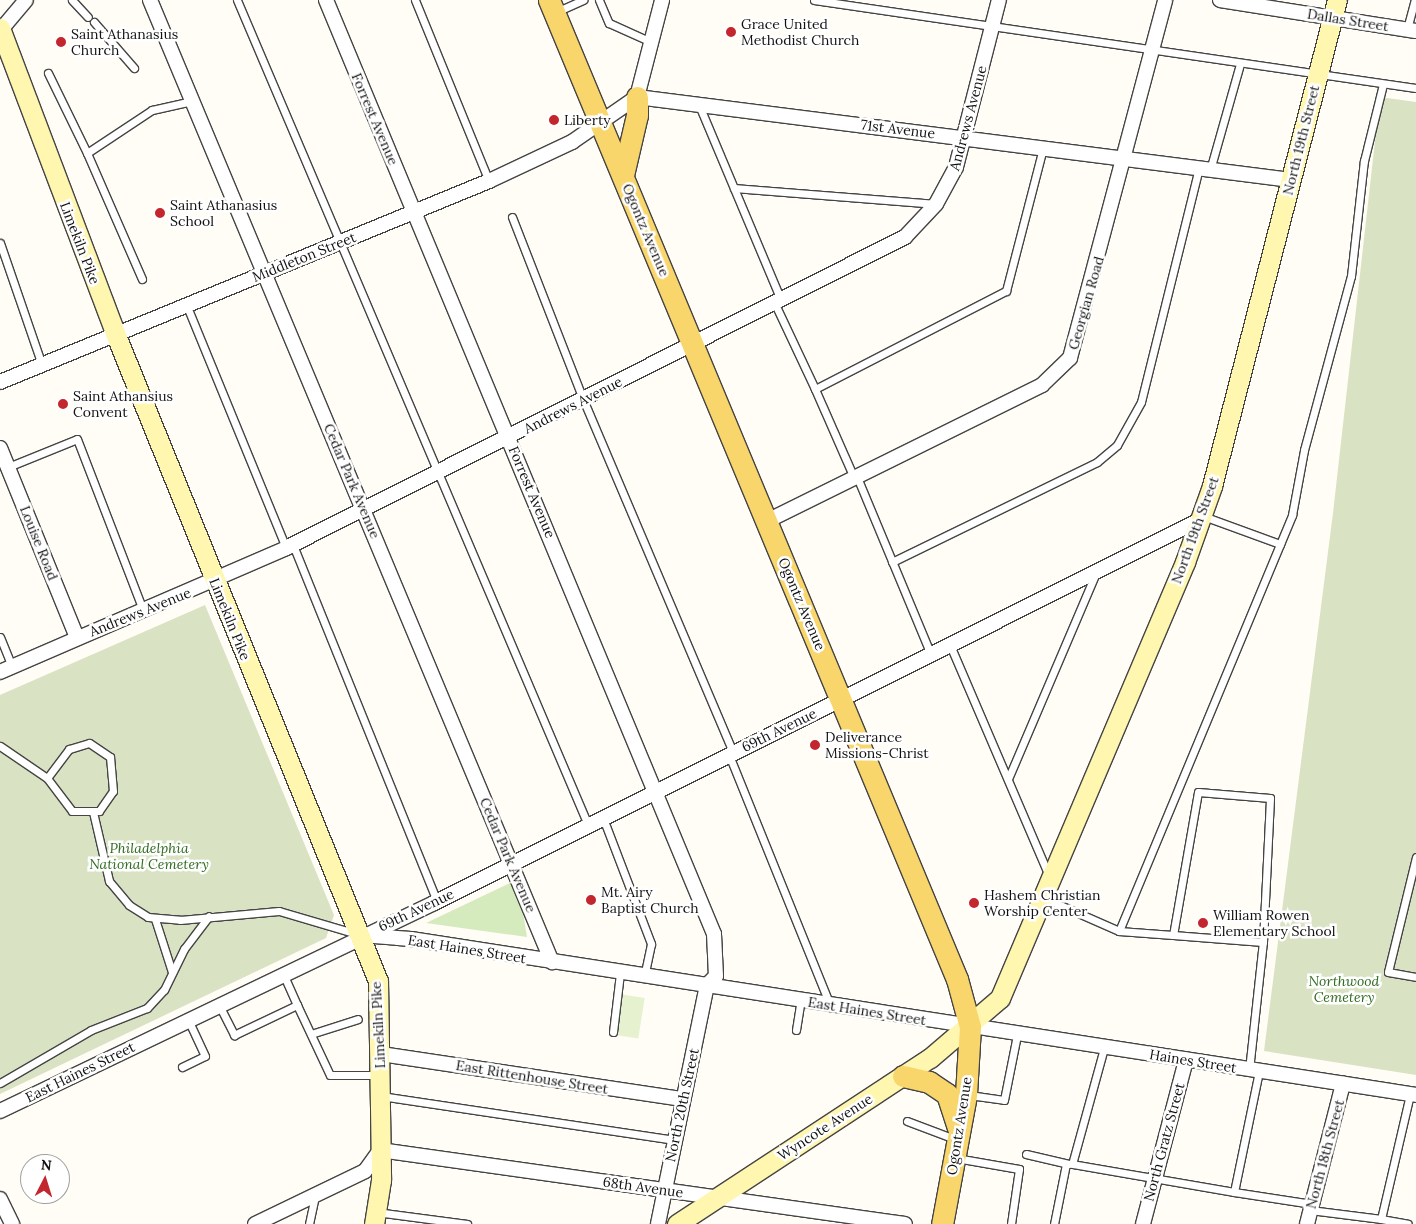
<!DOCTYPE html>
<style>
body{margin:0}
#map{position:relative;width:1416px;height:1224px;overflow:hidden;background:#fffdf5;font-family:Lora,serif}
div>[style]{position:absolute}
.green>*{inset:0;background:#d5ebbd}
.cemetery>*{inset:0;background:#d9e3c4}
.pitch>*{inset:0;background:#e6f2cf;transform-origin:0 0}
.roads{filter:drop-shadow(1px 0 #444) drop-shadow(-1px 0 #444) drop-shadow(0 1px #444) drop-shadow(0 -1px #444)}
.lane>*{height:7px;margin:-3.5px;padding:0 3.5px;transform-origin:3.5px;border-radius:3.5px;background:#fff}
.street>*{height:14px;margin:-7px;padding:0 7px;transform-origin:7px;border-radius:7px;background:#fff}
.secondary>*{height:19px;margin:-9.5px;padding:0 9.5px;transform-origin:9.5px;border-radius:9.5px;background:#fff6b0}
.primary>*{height:21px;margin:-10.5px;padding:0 10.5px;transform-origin:10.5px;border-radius:10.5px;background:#f9d66b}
.dots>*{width:14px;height:14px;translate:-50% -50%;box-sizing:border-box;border:2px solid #fff;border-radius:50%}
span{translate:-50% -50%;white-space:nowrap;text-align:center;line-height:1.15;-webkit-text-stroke:5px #fff;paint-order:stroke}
.street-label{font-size:14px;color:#111}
.poi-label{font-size:14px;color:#111}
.left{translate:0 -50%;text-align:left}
.park-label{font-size:14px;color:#2f6b1f;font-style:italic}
.north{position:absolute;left:20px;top:1154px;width:50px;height:50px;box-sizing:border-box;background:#fff;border:1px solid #a0a0a0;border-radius:50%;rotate:5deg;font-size:14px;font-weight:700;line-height:20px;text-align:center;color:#111}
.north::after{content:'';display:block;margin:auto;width:18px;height:22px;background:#c4262e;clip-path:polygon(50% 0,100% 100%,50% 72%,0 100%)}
</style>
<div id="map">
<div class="green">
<div style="clip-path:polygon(510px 883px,522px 907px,527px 937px,426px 923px)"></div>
</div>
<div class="cemetery">
<div style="clip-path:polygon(1380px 97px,1416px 102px,1416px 1075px,1264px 1051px,1333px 513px)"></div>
<div style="clip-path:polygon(205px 605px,334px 915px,326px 938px,0 1094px,0 695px)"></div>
</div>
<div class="pitch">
<div style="left:619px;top:994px;width:26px;height:41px;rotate:9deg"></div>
</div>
<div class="roads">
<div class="lane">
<div style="left:72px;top:0;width:23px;rotate:47deg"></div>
<div style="left:237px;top:0;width:897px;rotate:66.95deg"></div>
<div style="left:415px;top:0;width:196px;rotate:67.8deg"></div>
<div style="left:599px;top:0;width:25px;rotate:67deg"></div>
<div style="left:609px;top:23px;width:46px;rotate:24.3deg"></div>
<div style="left:814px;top:0;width:608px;rotate:8.32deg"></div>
<div style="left:556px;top:12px;width:30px;rotate:-24deg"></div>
<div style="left:94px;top:22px;width:61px;rotate:49deg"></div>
<div style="left:1407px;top:29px;width:30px;rotate:-75deg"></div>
<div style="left:48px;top:73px;width:89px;rotate:64deg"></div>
<div style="left:699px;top:105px;width:212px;rotate:67.2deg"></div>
<div style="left:1210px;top:170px;width:110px;rotate:-74.2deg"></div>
<div style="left:734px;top:188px;width:203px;rotate:4.5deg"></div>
<div style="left:512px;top:217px;width:195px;rotate:68.7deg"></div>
<div style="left:583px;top:399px;width:384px;rotate:67deg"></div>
<div style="left:0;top:243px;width:129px;rotate:71deg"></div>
<div style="left:142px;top:279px;width:137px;rotate:-113.6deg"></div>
<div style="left:87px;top:153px;width:78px;rotate:-33.5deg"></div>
<div style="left:152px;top:110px;width:41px;rotate:-12.7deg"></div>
<div style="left:186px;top:304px;width:264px;rotate:67.7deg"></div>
<div style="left:775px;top:304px;width:94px;rotate:64.8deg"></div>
<div style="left:815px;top:389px;width:215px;rotate:-27.2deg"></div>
<div style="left:1006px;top:291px;width:148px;rotate:-75.5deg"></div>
<div style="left:815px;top:389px;width:97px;rotate:66.3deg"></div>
<div style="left:8px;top:467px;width:74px;rotate:-22.1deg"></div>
<div style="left:77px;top:439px;width:183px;rotate:68.9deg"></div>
<div style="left:857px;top:477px;width:193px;rotate:67.4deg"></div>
<div style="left:1203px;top:516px;width:82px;rotate:20deg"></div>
<div style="left:293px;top:545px;width:384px;rotate:68deg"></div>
<div style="left:892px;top:562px;width:228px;rotate:-26deg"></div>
<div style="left:1097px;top:462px;width:26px;rotate:-40deg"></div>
<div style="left:1117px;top:445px;width:49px;rotate:-60.8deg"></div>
<div style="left:1141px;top:402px;width:241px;rotate:-76.1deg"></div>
<div style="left:0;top:637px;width:32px;rotate:68deg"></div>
<div style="left:950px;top:645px;width:251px;rotate:66.8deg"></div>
<div style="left:0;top:746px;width:57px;rotate:34.2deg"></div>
<div style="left:47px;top:778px;width:41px;rotate:52.9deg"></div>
<div style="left:72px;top:811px;width:27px"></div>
<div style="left:99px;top:811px;width:24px;rotate:-55deg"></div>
<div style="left:113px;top:791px;width:34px;rotate:-95deg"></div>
<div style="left:110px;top:757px;width:25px;rotate:-146deg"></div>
<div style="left:89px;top:743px;width:21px;rotate:163deg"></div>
<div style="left:69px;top:749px;width:36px;rotate:127deg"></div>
<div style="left:729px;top:755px;width:270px;rotate:68deg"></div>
<div style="left:1008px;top:779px;width:224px;rotate:-66.9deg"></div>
<div style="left:93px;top:812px;width:71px;rotate:76.9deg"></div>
<div style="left:109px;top:881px;width:31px;rotate:50deg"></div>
<div style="left:129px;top:905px;width:22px;rotate:32deg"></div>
<div style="left:148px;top:917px;width:32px;rotate:5deg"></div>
<div style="left:180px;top:920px;width:99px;rotate:-5.2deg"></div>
<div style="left:279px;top:911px;width:81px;rotate:16.4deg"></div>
<div style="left:603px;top:818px;width:135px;rotate:69.1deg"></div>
<div style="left:651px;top:944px;width:33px;rotate:102deg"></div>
<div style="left:1416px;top:857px;width:118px;rotate:103.7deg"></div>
<div style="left:1388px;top:972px;width:28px;rotate:10deg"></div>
<div style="left:1044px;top:898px;width:82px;rotate:23.7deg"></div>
<div style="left:1119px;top:931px;width:54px;rotate:4.2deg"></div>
<div style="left:1173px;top:935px;width:90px;rotate:4.4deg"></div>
<div style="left:1263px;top:942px;width:144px;rotate:-87.2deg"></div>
<div style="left:1270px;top:798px;width:72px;rotate:-175.2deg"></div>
<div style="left:1198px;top:792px;width:145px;rotate:99.9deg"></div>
<div style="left:155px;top:919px;width:56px;rotate:72.2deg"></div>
<div style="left:1119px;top:931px;width:451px;rotate:-67.4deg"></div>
<div style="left:1292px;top:515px;width:66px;rotate:-79.5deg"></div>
<div style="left:1304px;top:450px;width:180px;rotate:-74.9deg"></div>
<div style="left:1351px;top:276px;width:116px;rotate:-83.6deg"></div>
<div style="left:1364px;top:161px;width:79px;rotate:-76.1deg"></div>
<div style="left:219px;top:1005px;width:34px;rotate:63deg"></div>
<div style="left:234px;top:1035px;width:70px;rotate:-25.5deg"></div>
<div style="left:297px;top:1005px;width:35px;rotate:-114deg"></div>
<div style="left:297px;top:1005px;width:77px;rotate:64.8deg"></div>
<div style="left:330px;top:1075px;width:47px"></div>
<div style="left:796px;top:1030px;width:30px;rotate:-81deg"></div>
<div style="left:613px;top:1032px;width:59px;rotate:-83.2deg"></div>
<div style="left:311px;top:1034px;width:49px;rotate:-17.7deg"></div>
<div style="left:1104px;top:1048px;width:120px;rotate:105.4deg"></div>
<div style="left:1072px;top:1164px;width:164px;rotate:9.8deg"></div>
<div style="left:1234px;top:1192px;width:124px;rotate:-78.3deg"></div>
<div style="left:182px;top:1067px;width:25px;rotate:-26deg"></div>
<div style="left:205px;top:1056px;width:40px;rotate:-115deg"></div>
<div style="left:1249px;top:1070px;width:129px;rotate:-83.8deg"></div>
<div style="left:0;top:1083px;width:105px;rotate:-30.2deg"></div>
<div style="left:91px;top:1030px;width:60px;rotate:-21.4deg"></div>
<div style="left:147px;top:1008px;width:25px;rotate:-47deg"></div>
<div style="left:164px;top:990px;width:46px;rotate:-64deg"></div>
<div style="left:184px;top:949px;width:41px;rotate:-52.9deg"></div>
<div style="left:969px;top:1095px;width:35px;rotate:8deg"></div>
<div style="left:1004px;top:1100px;width:66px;rotate:-78.7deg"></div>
<div style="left:381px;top:1096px;width:297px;rotate:8.5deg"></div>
<div style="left:907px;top:1121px;width:51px;rotate:20.6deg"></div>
<div style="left:1026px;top:1154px;width:44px;rotate:13.1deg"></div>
<div style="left:956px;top:1158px;width:64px;rotate:9.9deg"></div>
<div style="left:1019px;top:1169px;width:56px;rotate:98.3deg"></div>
<div style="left:1234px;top:1192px;width:79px;rotate:8.7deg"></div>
<div style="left:1310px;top:1210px;width:72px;rotate:7.2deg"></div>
<div style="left:1381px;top:1219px;width:128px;rotate:-76.9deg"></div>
<div style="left:376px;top:1212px;width:92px;rotate:7.5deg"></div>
<div style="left:1381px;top:1219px;width:27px;rotate:10deg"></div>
<div style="left:309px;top:1224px;width:30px;rotate:-78deg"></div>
<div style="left:1054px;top:1224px;width:61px;rotate:-78.7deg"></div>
</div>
<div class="street">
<div style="left:150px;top:0;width:1043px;rotate:67.32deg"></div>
<div style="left:326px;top:0;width:1011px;rotate:67.44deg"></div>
<div style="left:714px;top:934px;width:42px;rotate:87.3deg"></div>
<div style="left:716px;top:976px;width:13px;rotate:135deg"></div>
<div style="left:707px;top:985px;width:244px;rotate:101.6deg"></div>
<div style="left:1220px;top:0;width:198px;rotate:9deg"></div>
<div style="left:0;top:31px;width:40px;rotate:-50deg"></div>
<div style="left:637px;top:97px;width:100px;rotate:-75.5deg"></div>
<div style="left:0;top:382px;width:529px;rotate:-22.34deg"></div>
<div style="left:489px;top:181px;width:92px;rotate:-25.2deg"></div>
<div style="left:572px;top:142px;width:79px;rotate:-34.7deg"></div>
<div style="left:637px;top:97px;width:659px;rotate:7.23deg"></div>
<div style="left:0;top:448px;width:205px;rotate:67.9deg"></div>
<div style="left:767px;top:521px;width:307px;rotate:-26.3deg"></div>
<div style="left:1042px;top:385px;width:39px;rotate:-44deg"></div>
<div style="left:1070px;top:358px;width:370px;rotate:-75.1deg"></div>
<div style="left:0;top:672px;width:312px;rotate:-23.4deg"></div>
<div style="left:286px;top:548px;width:693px;rotate:-26.68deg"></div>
<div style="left:905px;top:237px;width:45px;rotate:-46.8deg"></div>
<div style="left:936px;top:204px;width:42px;rotate:-61.6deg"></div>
<div style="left:956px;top:167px;width:172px;rotate:-75.6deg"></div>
<div style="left:361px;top:935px;width:50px;rotate:4.6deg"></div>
<div style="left:411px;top:939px;width:1017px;rotate:8.82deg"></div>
<div style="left:381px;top:1054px;width:305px;rotate:8.5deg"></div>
<div style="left:0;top:1111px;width:481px;rotate:-25.6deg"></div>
<div style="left:434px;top:903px;width:854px;rotate:-26.57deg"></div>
<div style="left:0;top:1199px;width:28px;rotate:64deg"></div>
<div style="left:255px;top:1224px;width:122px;rotate:-25.7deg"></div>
<div style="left:365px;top:1171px;width:26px;rotate:-54deg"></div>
<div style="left:380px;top:1150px;width:530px;rotate:8.02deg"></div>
<div style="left:1143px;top:1224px;width:170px;rotate:-75.3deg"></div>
<div style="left:1307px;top:1224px;width:145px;rotate:-75.6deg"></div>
</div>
<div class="secondary">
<div style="left:0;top:28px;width:326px;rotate:69.3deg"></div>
<div style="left:115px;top:333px;width:699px;rotate:67.91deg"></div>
<div style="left:378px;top:981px;width:199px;rotate:89.1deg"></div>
<div style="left:381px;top:1180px;width:45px;rotate:99deg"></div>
<div style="left:677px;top:1224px;width:303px;rotate:-33.3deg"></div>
<div style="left:930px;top:1058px;width:92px;rotate:-40.6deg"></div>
<div style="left:1000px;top:998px;width:474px;rotate:-67deg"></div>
<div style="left:1185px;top:562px;width:81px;rotate:-70.4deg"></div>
<div style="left:1212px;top:486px;width:502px;rotate:-75.58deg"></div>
</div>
<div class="primary">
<div style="left:549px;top:0;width:1061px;rotate:67.38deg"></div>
<div style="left:957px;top:979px;width:50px;rotate:74.8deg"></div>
<div style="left:970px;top:1027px;width:68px;rotate:93.4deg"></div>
<div style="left:966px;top:1095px;width:131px;rotate:100.5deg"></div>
<div style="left:623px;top:175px;width:62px;rotate:-76.9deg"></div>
<div style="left:637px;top:115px;width:18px;rotate:-90deg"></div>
<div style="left:903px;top:1076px;width:27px;rotate:13deg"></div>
<div style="left:929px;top:1082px;width:22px;rotate:34deg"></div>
<div style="left:947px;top:1094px;width:36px;rotate:72deg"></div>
</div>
</div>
<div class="dots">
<div style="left:731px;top:32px;background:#c4262e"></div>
<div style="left:61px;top:42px;background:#c4262e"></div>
<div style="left:554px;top:120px;background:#c4262e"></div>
<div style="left:160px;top:213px;background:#c4262e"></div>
<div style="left:63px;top:404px;background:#c4262e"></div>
<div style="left:815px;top:745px;background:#c4262e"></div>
<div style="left:591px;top:900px;background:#c4262e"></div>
<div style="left:974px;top:903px;background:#c4262e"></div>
<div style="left:1203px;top:923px;background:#c4262e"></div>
</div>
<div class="street-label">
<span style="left:1348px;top:20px;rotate:9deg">Dallas Street</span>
<span style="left:968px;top:118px;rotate:-75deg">Andrews Avenue</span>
<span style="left:375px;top:119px;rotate:67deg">Forrest Avenue</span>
<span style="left:898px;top:129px;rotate:7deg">71st Avenue</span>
<span style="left:1301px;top:140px;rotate:-76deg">North 19th Street</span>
<span style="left:646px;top:230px;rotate:67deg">Ogontz Avenue</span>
<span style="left:80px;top:243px;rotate:69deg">Limekiln Pike</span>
<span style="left:304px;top:257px;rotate:-22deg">Middleton Street</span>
<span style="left:1086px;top:303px;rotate:-74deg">Georgian Road</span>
<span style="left:573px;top:405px;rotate:-27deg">Andrews Avenue</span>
<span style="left:352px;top:481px;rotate:67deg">Cedar Park Avenue</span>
<span style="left:532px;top:492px;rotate:67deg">Forrest Avenue</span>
<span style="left:1195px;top:530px;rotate:-70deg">North 19th Street</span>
<span style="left:39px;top:543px;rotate:68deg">Louise Road</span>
<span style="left:802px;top:604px;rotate:67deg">Ogontz Avenue</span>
<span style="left:140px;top:612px;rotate:-22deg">Andrews Avenue</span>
<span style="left:230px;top:619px;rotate:68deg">Limekiln Pike</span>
<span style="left:779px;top:730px;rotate:-26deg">69th Avenue</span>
<span style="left:508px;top:855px;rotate:67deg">Cedar Park Avenue</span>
<span style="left:416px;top:910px;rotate:-25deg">69th Avenue</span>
<span style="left:467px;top:949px;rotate:9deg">East Haines Street</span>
<span style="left:867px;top:1011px;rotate:9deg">East Haines Street</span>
<span style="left:378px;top:1025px;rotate:-93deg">Limekiln Pike</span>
<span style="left:1193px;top:1061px;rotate:9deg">Haines Street</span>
<span style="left:80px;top:1072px;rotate:-26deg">East Haines Street</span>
<span style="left:532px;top:1077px;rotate:9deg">East Rittenhouse Street</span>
<span style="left:682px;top:1105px;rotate:-78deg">North 20th Street</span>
<span style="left:959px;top:1126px;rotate:-81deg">Ogontz Avenue</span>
<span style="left:825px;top:1127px;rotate:-33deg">Wyncote Avenue</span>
<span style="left:1164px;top:1142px;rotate:-75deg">North Gratz Street</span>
<span style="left:1325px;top:1154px;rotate:-75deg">North 18th Street</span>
<span style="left:643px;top:1187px;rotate:8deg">68th Avenue</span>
</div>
<div class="poi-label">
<span class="left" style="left:741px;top:32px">Grace United<br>Methodist Church</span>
<span class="left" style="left:71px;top:42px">Saint Athanasius<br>Church</span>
<span class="left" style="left:564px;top:120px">Liberty</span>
<span class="left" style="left:170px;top:213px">Saint Athanasius<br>School</span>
<span class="left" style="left:73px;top:404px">Saint Athansius<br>Convent</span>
<span class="left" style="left:825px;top:745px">Deliverance<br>Missions-Christ</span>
<span class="left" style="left:601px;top:900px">Mt. Airy<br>Baptist Church</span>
<span class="left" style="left:984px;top:903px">Hashem Christian<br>Worship Center</span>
<span class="left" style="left:1213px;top:923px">William Rowen<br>Elementary School</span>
</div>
<div class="park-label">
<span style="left:149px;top:856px">Philadelphia<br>National Cemetery</span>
<span style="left:1344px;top:989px">Northwood<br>Cemetery</span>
</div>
<div class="north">N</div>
</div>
